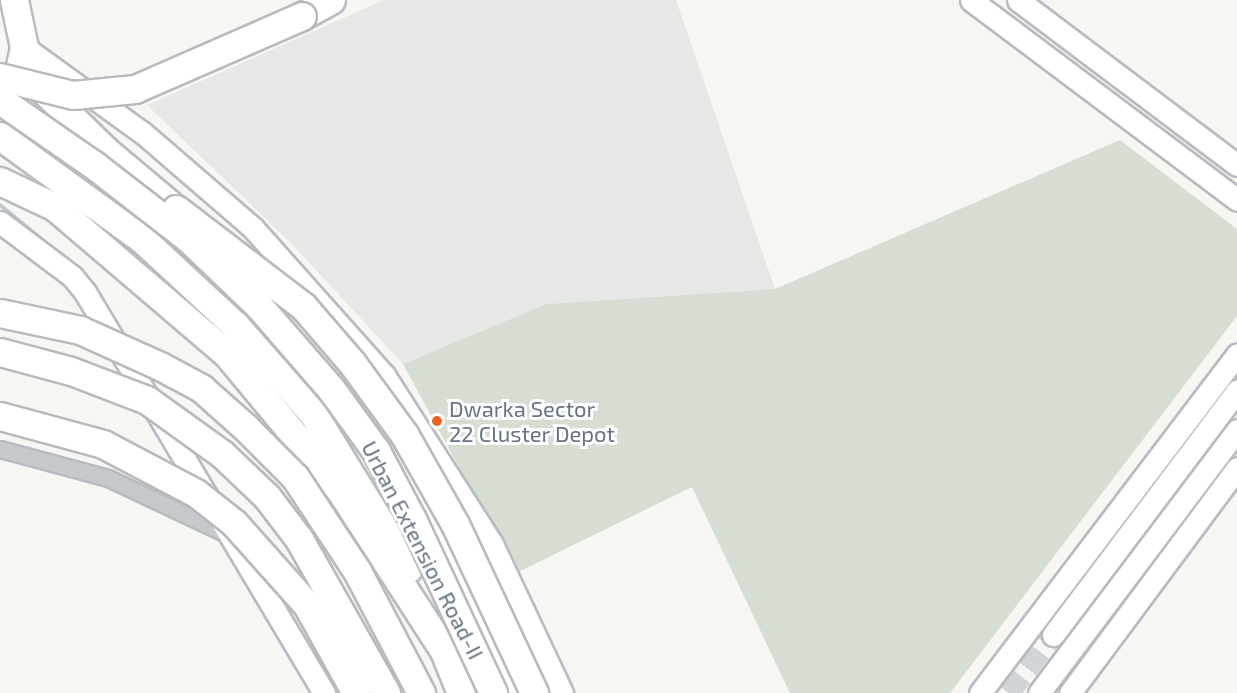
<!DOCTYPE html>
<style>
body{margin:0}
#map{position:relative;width:1237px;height:693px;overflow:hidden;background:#f6f6f2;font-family:"Exo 2",sans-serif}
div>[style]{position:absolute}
.built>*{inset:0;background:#e6e8e6}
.green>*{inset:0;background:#d6ded3}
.stream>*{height:4px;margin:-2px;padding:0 2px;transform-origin:2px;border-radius:2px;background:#bec8ce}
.secondary-tunnel>*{height:21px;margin-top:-10.5px;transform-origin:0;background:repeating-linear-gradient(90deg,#d2d5d7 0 21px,transparent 0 31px)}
.roads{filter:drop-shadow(2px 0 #b8bcc1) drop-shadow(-2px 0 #b8bcc1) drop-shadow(0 2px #b8bcc1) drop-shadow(0 -2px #b8bcc1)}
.street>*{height:15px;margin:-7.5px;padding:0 7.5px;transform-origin:7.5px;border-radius:7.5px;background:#c6c9cc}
.secondary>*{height:21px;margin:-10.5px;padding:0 10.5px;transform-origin:10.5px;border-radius:10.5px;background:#fff}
.highway>*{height:27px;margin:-13.5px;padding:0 13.5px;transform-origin:13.5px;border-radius:13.5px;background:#fff}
.bridges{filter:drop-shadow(2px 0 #b8babe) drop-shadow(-2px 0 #b8babe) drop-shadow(0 2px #b8babe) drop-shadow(0 -2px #b8babe)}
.highway-bridge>*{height:27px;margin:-13.5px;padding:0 13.5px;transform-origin:13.5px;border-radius:13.5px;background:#fff}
.dots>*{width:16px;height:16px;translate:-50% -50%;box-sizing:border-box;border:3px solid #fff;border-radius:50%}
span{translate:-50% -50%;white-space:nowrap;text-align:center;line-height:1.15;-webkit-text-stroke:6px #fff;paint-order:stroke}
.poi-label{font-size:22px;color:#647385}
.left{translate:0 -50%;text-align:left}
.street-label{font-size:22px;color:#647385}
</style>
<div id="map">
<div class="built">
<div style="clip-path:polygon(384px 0,676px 0,775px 289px,546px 304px,403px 364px,290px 242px,147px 105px)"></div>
</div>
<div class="green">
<div style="clip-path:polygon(1120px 140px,1237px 229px,1237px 316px,950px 693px,790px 693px,692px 487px,516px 573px,403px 364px,546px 304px,775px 289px)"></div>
</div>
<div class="stream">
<div style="left:0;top:205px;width:74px;rotate:39.5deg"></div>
</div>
<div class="secondary-tunnel">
<div style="left:1009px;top:693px;width:73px;rotate:-52.8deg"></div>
</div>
<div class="roads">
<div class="street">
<div style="left:0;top:449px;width:112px;rotate:15deg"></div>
<div style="left:108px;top:478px;width:129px;rotate:25.2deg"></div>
</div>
<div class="secondary">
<div style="left:971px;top:0;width:333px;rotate:36.9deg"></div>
<div style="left:1018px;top:0;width:274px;rotate:37deg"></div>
<div style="left:24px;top:47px;width:147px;rotate:35.9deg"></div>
<div style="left:143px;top:133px;width:145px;rotate:40.8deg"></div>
<div style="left:253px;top:228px;width:197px;rotate:48.3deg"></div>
<div style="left:384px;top:375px;width:201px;rotate:57.4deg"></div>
<div style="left:492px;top:544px;width:165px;rotate:64.8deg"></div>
<div style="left:0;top:222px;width:90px;rotate:36.9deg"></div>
<div style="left:72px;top:276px;width:21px;rotate:51deg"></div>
<div style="left:85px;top:292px;width:467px;rotate:59.2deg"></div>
<div style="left:1053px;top:635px;width:306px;rotate:-53deg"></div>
<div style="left:980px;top:693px;width:425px;rotate:-52.8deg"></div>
<div style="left:1039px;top:693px;width:329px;rotate:-53deg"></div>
<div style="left:1070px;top:693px;width:280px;rotate:-53.4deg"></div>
</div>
<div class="highway">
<div style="left:14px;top:0;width:48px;rotate:78deg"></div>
<div style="left:24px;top:47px;width:38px;rotate:102deg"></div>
<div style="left:302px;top:16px;width:33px;rotate:-29deg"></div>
<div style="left:21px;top:68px;width:117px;rotate:44.3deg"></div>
<div style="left:105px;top:150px;width:114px;rotate:40deg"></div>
<div style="left:0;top:136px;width:175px;rotate:36deg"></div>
<div style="left:142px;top:239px;width:127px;rotate:42.8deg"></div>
<div style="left:235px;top:325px;width:120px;rotate:48.7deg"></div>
<div style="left:314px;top:415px;width:180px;rotate:58.4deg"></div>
<div style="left:0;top:181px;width:61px;rotate:25.3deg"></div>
<div style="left:55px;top:207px;width:226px;rotate:40.5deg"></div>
<div style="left:227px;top:354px;width:177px;rotate:50.3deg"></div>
<div style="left:340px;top:490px;width:192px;rotate:57.1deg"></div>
<div style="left:444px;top:651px;width:45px;rotate:68deg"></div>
<div style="left:252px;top:277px;width:122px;rotate:47deg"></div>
<div style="left:335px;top:366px;width:71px;rotate:53deg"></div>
<div style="left:378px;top:423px;width:183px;rotate:60.2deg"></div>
<div style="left:469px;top:582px;width:121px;rotate:67.1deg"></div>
</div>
</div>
<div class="bridges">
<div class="highway-bridge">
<div style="left:0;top:77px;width:75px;rotate:13.9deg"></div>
<div style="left:73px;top:95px;width:62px;rotate:-5.5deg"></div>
<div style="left:135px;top:89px;width:182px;rotate:-23.6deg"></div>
<div style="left:0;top:100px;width:114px;rotate:34.7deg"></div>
<div style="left:94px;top:165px;width:119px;rotate:37.8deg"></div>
<div style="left:188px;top:238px;width:98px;rotate:43.8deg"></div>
<div style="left:259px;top:306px;width:110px;rotate:49.1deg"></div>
<div style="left:331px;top:389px;width:77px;rotate:54deg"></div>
<div style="left:376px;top:451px;width:77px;rotate:62.1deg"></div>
<div style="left:412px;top:519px;width:192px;rotate:65deg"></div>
<div style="left:176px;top:209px;width:160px;rotate:37.4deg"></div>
<div style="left:303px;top:306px;width:75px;rotate:49.3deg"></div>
<div style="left:352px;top:363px;width:88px;rotate:53.8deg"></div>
<div style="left:404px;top:434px;width:103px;rotate:60.5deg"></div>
<div style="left:455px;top:524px;width:187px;rotate:64.9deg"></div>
<div style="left:0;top:313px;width:82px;rotate:12deg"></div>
<div style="left:80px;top:330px;width:88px;rotate:24.2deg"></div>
<div style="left:160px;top:366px;width:47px;rotate:28.2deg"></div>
<div style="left:201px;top:388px;width:59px;rotate:41.6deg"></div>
<div style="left:245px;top:427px;width:71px;rotate:45deg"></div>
<div style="left:295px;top:477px;width:113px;rotate:56.6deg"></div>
<div style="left:357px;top:571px;width:138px;rotate:62.3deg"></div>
<div style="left:0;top:352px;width:73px;rotate:15deg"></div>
<div style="left:71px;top:371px;width:81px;rotate:20.9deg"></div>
<div style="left:147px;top:400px;width:92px;rotate:35.8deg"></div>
<div style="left:222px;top:454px;width:62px;rotate:43.7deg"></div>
<div style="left:267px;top:497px;width:53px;rotate:52.7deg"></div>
<div style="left:299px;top:539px;width:177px;rotate:60.5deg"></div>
<div style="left:0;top:416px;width:107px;rotate:15.2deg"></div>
<div style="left:103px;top:444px;width:105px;rotate:27.8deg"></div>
<div style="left:196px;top:493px;width:48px;rotate:38.3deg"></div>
<div style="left:234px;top:523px;width:110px;rotate:48.3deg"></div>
<div style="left:307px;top:605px;width:101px;rotate:60.9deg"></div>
</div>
</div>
<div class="dots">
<div style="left:437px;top:421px;background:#ea641e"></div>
</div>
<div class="poi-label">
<span class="left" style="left:449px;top:421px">Dwarka Sector<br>22 Cluster Depot</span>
</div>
<div class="street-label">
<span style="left:423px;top:550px;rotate:63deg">Urban Extension Road-II</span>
</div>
</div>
